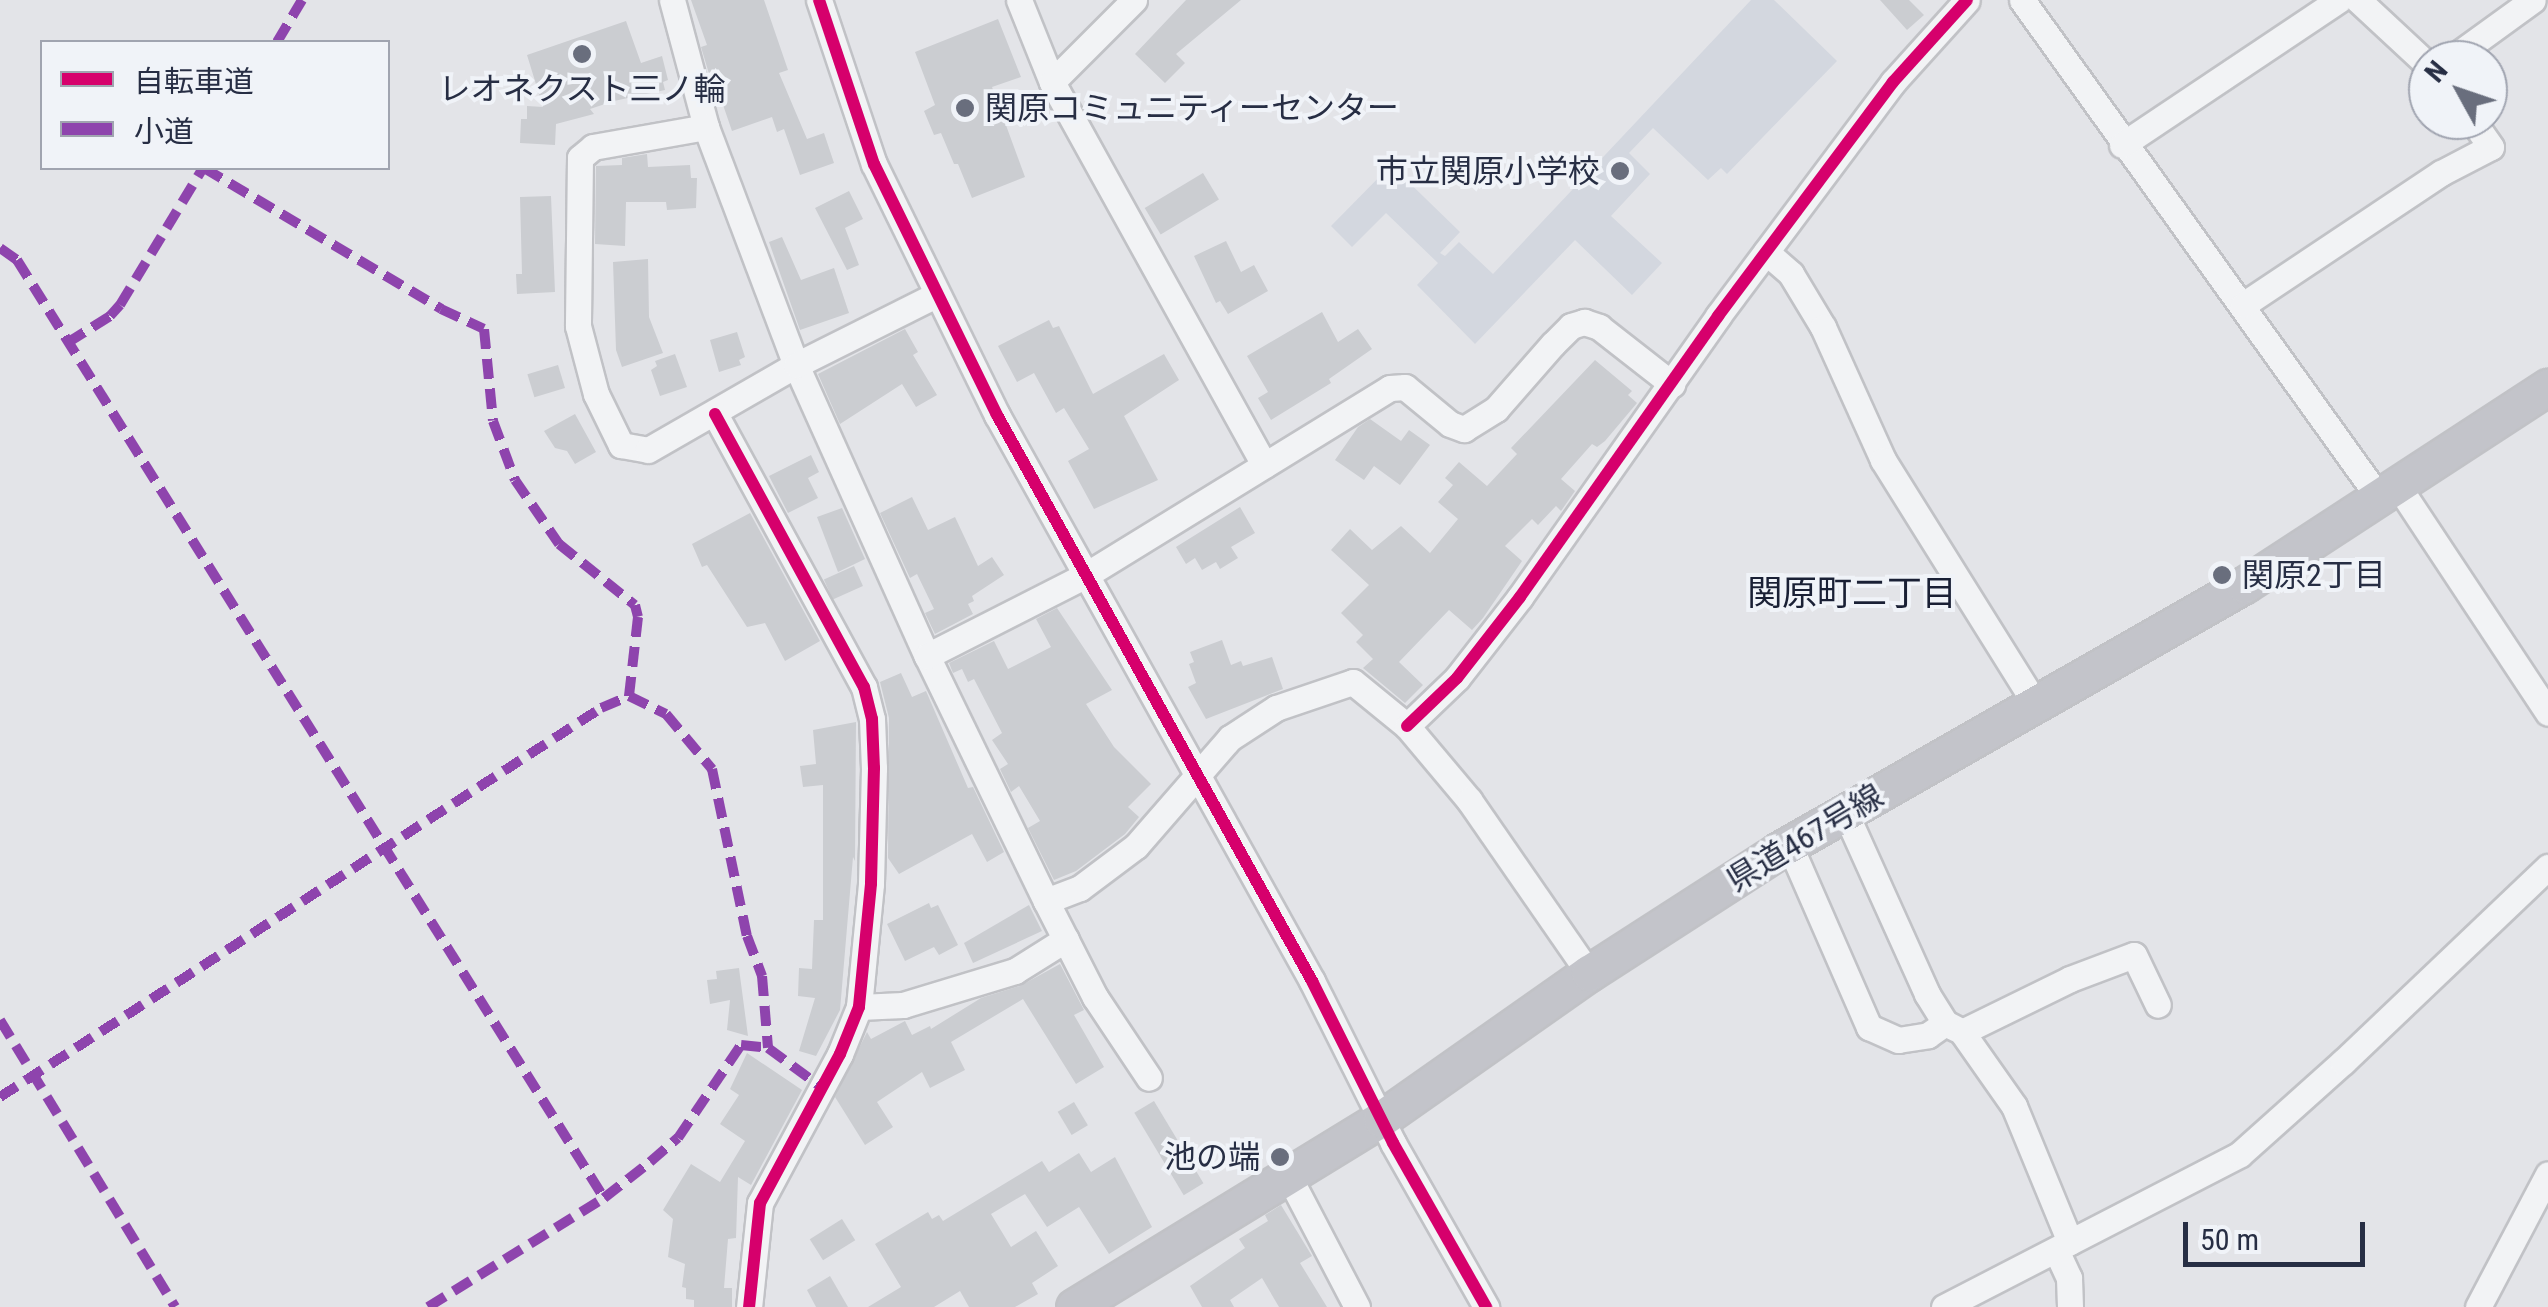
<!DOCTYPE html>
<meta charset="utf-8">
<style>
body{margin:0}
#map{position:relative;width:2548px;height:1307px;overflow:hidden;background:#e3e4e8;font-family:"Roboto Condensed","Noto Sans JP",sans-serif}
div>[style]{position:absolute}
.built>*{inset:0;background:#d3d7df}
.building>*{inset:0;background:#cbcdd1;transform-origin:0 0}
.roads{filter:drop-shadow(2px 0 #c1c2c6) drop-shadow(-2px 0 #c1c2c6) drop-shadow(0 2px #c1c2c6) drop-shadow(0 -2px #c1c2c6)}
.street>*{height:25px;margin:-12.5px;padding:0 12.5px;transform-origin:12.5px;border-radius:12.5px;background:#f2f3f5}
.secondary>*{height:35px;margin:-17.5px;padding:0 17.5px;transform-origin:17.5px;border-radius:17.5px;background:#c3c4ca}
.quiet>*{height:10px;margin-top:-5px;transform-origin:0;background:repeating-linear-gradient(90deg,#8e44ad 0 20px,transparent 0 30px)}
.cycleway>*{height:12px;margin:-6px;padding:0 6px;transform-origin:6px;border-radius:6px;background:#d6006c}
.dots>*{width:28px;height:28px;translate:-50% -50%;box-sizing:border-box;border:5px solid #f0f3f8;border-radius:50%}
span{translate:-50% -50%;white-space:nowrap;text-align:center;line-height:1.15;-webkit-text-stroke:8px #f0f3f8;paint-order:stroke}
.poi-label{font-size:32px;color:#272e44}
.left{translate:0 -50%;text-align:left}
.right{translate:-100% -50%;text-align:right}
.street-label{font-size:32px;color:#272e44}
.neighbourhood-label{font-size:35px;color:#1a2035}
.legend{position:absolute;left:40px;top:40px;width:350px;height:130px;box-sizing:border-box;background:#f0f3f8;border:2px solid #a0a4b0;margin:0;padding:12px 18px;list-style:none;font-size:30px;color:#272e44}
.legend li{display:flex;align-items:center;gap:20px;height:50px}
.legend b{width:50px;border:2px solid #a0a4b0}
.north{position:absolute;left:2408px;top:40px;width:100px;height:100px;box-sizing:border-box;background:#f0f3f8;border:2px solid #a0a4b0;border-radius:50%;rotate:310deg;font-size:28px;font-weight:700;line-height:40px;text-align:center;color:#272e44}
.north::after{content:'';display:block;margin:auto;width:35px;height:45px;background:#696e7d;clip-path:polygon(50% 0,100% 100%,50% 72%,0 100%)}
.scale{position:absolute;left:2183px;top:1222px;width:182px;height:45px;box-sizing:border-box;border:5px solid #272e44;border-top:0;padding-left:12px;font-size:30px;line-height:35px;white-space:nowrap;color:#272e44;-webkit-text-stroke:8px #f0f3f8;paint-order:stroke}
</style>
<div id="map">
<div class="built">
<div style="clip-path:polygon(1751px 0,1774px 0,1837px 61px,1727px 174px,1721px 168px,1708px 180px,1653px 128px,1629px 153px,1650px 174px,1611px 216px,1662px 263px,1632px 295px,1575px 240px,1475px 344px,1417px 285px,1438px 263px,1386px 213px,1352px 247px,1331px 226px,1391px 165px,1460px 232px,1440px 253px,1445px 256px,1459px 242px,1493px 274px)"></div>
</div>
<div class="building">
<div style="clip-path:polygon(691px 0,764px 0,788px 70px,779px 73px,807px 139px,824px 133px,834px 163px,800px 175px,784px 129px,777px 132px,772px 117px,732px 131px,713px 76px,710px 77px,701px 47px,707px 45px)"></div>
<div style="clip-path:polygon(1186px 0,1241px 0,1176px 54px,1185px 63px,1165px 83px,1135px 54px)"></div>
<div style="clip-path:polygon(1880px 0,1909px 0,1924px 15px,1907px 30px)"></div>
<div style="clip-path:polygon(998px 19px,1021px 77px,992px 87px,1025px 177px,972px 198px,958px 164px,954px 164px,941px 133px,934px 135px,924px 111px,935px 105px,915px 52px)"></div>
<div style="clip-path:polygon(626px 21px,641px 63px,662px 56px,668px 80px,663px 82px,665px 90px,614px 101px,590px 109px,594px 114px,556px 124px,555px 145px,520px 143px,521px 119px,527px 119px,527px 106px,543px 107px,527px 55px)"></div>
<div style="clip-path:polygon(647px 154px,648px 167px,690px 165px,691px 178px,697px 178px,696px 208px,667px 210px,666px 202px,626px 202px,625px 246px,595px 244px,596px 166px,622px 165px,622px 158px)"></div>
<div style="left:1203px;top:173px;width:31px;height:68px;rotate:59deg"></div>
<div style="clip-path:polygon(849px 191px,863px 219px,845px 228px,859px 265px,847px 270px,815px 208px)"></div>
<div style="clip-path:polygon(551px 196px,555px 292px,517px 294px,516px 274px,522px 274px,520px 197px)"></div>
<div style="clip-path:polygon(782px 237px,801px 280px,834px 268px,849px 313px,800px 330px,769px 242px)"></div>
<div style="clip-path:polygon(1226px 241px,1241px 272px,1254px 265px,1268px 291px,1228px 314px,1220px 301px,1216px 303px,1194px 256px)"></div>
<div style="clip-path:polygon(648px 259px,649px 317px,663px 353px,622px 367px,616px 350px,613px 262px)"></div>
<div style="clip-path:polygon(1322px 312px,1338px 342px,1358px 329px,1372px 349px,1329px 379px,1331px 383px,1271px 420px,1258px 398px,1268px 392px,1247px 356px)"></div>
<div style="clip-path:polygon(1049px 320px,1053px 328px,1059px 326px,1093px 394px,1164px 354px,1179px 380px,1124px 416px,1158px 480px,1094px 509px,1068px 461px,1089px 449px,1064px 408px,1056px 413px,1034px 373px,1017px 382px,998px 346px)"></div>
<div style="clip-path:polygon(905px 329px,918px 352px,913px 355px,937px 395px,916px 407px,902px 384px,840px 424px,818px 374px)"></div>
<div style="clip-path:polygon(737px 332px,745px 357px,739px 360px,741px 365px,719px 372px,710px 340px)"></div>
<div style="clip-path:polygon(675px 354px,687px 387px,660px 396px,651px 370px,657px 366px,655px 361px)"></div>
<div style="clip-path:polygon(1595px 360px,1632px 391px,1628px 395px,1637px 403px,1605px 441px,1597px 447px,1592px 444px,1561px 479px,1575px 491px,1561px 511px,1556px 506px,1538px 525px,1532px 519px,1505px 546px,1522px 561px,1483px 618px,1472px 630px,1449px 610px,1399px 662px,1423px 685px,1405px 703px,1363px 668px,1373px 659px,1356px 642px,1363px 635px,1341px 613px,1369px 585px,1331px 550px,1350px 529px,1372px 550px,1401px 526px,1430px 553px,1458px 519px,1438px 502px,1453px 485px,1445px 478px,1459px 462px,1487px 486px,1517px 454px,1511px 448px)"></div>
<div style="left:558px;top:365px;width:24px;height:32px;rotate:73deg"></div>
<div style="clip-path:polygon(575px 414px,596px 452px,575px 464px,567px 451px,555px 448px,544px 431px)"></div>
<div style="clip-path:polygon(1370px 419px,1401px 441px,1409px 430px,1430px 445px,1400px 485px,1374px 466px,1364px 480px,1335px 460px,1358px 427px)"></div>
<div style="clip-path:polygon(811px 455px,819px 472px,808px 478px,818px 498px,788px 513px,769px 476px)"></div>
<div style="clip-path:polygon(912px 497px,928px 530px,955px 517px,978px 566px,992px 557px,1004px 575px,972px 596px,974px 601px,968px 604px,973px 614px,935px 634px,925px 613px,934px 609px,917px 574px,910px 578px,880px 513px)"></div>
<div style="clip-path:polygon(1240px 507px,1255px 533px,1231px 547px,1238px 558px,1220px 569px,1216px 562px,1202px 570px,1195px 558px,1186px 564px,1176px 547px)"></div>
<div style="clip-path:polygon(842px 508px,865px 559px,838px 572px,817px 517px)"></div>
<div style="clip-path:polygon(750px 513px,820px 641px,785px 661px,765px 623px,747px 627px,707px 565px,702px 567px,692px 544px)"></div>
<div style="left:854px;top:566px;width:22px;height:33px;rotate:66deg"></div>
<div style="clip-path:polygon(1057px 608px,1112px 690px,1086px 704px,1114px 747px,1151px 784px,1128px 807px,1139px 817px,1125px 834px,1076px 871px,1054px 880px,1028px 828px,1040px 821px,1019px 786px,1011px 792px,1000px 769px,1008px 764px,992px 740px,1002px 733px,974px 679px,968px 682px,962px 669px,953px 673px,949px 663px,994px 641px,1008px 669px,1051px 647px,1036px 619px)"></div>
<div style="clip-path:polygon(1222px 640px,1231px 665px,1241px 661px,1243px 666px,1272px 657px,1283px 689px,1206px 719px,1188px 687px,1196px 683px,1189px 664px,1194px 662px,1190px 652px)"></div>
<div style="clip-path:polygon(901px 673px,912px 697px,926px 691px,968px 788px,973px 787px,1004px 852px,987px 862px,972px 834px,899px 874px,888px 858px,889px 718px,880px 682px)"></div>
<div style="clip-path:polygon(856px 722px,855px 861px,853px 857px,840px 1010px,816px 1056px,799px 1051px,815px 998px,798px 996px,799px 968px,812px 969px,814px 920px,823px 920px,823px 785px,803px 787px,800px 766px,816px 764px,813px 730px)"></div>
<div style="clip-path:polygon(929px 903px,931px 908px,938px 905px,958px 945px,939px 955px,934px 947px,905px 961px,887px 924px)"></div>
<div style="clip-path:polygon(1029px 905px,1042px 931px,973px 963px,964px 943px)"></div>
<div style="clip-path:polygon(1060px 964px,1084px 1010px,1074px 1015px,1104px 1067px,1076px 1084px,1023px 999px,951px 1042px,965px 1070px,930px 1088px,922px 1072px,877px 1102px,893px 1127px,865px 1145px,835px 1097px,867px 1032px,871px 1039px,905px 1021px,912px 1035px,930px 1026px,931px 1029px,981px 998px,1020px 986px)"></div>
<div style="clip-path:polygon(739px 968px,740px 976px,748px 1036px,727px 1030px,730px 1000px,710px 1004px,707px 980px,717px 979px,716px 971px)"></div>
<div style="clip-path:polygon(747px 1053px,802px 1090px,751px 1185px,738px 1177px,736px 1238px,728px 1239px,724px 1288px,732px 1288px,732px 1307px,694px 1307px,694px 1300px,686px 1299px,686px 1288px,682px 1287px,685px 1264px,668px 1257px,673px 1219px,663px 1210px,691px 1164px,720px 1182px,745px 1141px,720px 1124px,739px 1095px,730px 1089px)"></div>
<div style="left:1154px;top:1101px;width:96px;height:23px;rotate:59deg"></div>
<div style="left:1074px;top:1102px;width:27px;height:19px;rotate:59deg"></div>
<div style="clip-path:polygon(1079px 1153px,1091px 1172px,1115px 1157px,1152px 1227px,1109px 1254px,1079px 1207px,1047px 1227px,1025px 1194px,991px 1214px,1011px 1247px,1036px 1231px,1058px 1266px,1032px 1283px,1038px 1294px,1015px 1307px,969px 1307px,960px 1291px,934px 1307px,868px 1307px,901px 1287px,875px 1244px,928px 1212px,932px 1219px,939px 1215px,943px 1221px,1042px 1161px,1049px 1172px)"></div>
<div style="clip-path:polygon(1281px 1205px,1312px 1256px,1300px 1263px,1327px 1307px,1279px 1307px,1262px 1278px,1230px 1300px,1234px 1307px,1202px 1307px,1190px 1286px,1245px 1248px,1239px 1239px,1268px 1221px,1265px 1215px)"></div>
<div style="left:842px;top:1219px;width:25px;height:38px;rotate:58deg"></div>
<div style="clip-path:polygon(830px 1276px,848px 1307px,816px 1307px,807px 1290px)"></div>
</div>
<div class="roads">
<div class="street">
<div style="left:672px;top:0;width:131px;rotate:75deg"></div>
<div style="left:706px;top:127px;width:254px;rotate:69.3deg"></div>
<div style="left:796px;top:365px;width:319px;rotate:65.8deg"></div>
<div style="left:927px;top:656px;width:272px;rotate:64.1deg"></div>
<div style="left:1046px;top:901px;width:108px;rotate:63deg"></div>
<div style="left:1095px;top:997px;width:97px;rotate:56.3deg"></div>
<div style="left:819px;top:0;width:173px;rotate:71.5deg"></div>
<div style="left:874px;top:164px;width:280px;rotate:63.9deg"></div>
<div style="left:997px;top:415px;width:648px;rotate:60.9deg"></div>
<div style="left:1312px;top:981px;width:181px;rotate:63.4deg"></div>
<div style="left:1393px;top:1143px;width:189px;rotate:60.4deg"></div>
<div style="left:1019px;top:0;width:88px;rotate:68.1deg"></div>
<div style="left:1052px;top:82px;width:438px;rotate:61deg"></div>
<div style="left:2022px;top:0;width:614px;rotate:54.34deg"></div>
<div style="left:2358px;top:0;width:96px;rotate:42.9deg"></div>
<div style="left:2450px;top:60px;width:102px;rotate:-35.9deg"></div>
<div style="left:1052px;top:82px;width:116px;rotate:-45deg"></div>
<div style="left:706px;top:127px;width:115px;rotate:170deg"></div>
<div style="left:593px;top:147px;width:17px;rotate:140deg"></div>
<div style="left:580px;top:158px;width:168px;rotate:90.7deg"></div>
<div style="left:578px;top:326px;width:70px;rotate:75.2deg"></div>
<div style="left:596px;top:394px;width:57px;rotate:63.9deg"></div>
<div style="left:621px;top:445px;width:27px;rotate:10deg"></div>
<div style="left:648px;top:450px;width:171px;rotate:-29.9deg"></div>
<div style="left:796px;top:365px;width:157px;rotate:-26.6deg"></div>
<div style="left:2122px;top:145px;width:261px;rotate:-33.8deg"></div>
<div style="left:1766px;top:252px;width:33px;rotate:41deg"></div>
<div style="left:1791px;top:274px;width:62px;rotate:58.9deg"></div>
<div style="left:1823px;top:327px;width:146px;rotate:65.7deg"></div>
<div style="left:1883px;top:460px;width:289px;rotate:58deg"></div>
<div style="left:2243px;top:305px;width:238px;rotate:-33.7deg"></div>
<div style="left:2441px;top:173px;width:56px;rotate:-27.5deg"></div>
<div style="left:2491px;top:147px;width:33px;rotate:-125deg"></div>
<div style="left:715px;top:414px;width:311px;rotate:61.4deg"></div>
<div style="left:864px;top:687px;width:33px;rotate:76deg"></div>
<div style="left:872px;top:719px;width:49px;rotate:87.7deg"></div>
<div style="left:874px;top:768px;width:116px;rotate:91.5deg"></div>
<div style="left:871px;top:884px;width:124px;rotate:95.6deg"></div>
<div style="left:859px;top:1007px;width:51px;rotate:112deg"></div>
<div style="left:840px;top:1054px;width:169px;rotate:118.2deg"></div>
<div style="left:760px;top:1203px;width:105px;rotate:96deg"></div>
<div style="left:2398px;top:486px;width:272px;rotate:56.5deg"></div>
<div style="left:927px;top:656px;width:178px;rotate:-27deg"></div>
<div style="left:1086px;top:575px;width:357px;rotate:-31.6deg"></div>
<div style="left:1390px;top:388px;width:15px;rotate:-4deg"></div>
<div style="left:1405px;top:387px;width:58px;rotate:39.4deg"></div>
<div style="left:1450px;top:424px;width:15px;rotate:20deg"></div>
<div style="left:1464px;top:429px;width:38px;rotate:-32deg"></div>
<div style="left:1496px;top:409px;width:86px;rotate:-48.8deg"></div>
<div style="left:1553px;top:344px;width:25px;rotate:-45deg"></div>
<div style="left:1571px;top:326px;width:14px;rotate:-17deg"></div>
<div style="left:1584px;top:322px;width:16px;rotate:18deg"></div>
<div style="left:1599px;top:327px;width:93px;rotate:38deg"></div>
<div style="left:1407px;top:726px;width:69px;rotate:-43.8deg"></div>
<div style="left:1457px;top:678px;width:103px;rotate:-52.1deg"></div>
<div style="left:1520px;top:597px;width:344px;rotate:-54.8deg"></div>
<div style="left:1718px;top:316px;width:292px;rotate:-53.2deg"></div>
<div style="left:1893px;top:82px;width:110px;rotate:-47.9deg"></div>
<div style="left:1845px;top:812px;width:200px;rotate:65.7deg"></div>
<div style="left:1927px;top:994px;width:34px;rotate:58deg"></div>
<div style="left:1945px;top:1023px;width:13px;rotate:27deg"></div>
<div style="left:1789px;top:844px;width:200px;rotate:66.4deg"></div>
<div style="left:1869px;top:1027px;width:32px;rotate:24deg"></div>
<div style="left:1898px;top:1040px;width:30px;rotate:-9deg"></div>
<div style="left:1928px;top:1035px;width:21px;rotate:-35deg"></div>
<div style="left:1046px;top:901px;width:36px;rotate:-21deg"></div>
<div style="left:1080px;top:888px;width:70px;rotate:-36.9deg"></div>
<div style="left:1136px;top:846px;width:143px;rotate:-49deg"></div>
<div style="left:1230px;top:738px;width:55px;rotate:-33.1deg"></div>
<div style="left:1276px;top:708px;width:81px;rotate:-18.7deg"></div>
<div style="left:1353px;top:682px;width:70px;rotate:39.2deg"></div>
<div style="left:1407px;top:726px;width:97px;rotate:50deg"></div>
<div style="left:1469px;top:800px;width:211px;rotate:55.3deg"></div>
<div style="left:859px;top:1007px;width:44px;rotate:-2.6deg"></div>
<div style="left:903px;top:1005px;width:117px;rotate:-16.9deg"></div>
<div style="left:1015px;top:971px;width:60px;rotate:-32.1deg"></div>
<div style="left:1288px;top:1175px;width:149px;rotate:62.4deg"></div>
<div style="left:2070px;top:1242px;width:147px;rotate:-112.4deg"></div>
<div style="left:2014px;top:1106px;width:90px;rotate:-125.1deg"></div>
<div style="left:1962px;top:1032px;width:120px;rotate:-26.1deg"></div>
<div style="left:2070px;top:979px;width:68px;rotate:-20.6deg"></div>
<div style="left:2134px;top:955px;width:55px;rotate:64.4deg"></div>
<div style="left:2056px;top:1250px;width:31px;rotate:65deg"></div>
<div style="left:2069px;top:1278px;width:29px;rotate:88deg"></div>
<div style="left:1944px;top:1307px;width:333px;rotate:-27.3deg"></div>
<div style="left:2240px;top:1154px;width:138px;rotate:-41.8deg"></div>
<div style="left:2343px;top:1062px;width:283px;rotate:-43.6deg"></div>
<div style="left:2478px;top:1307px;width:150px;rotate:-62.2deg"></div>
</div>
<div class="secondary">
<div style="left:1074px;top:1307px;width:360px;rotate:-31.5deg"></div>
<div style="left:1381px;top:1119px;width:254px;rotate:-35.1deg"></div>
<div style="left:1589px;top:973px;width:225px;rotate:-32.8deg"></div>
<div style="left:1778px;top:851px;width:537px;rotate:-29.72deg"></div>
<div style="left:2244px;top:585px;width:363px;rotate:-33.1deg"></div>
</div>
</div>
<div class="quiet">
<div style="left:277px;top:42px;width:49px;rotate:-59.2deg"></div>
<div style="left:204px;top:168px;width:276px;rotate:30.7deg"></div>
<div style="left:441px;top:309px;width:47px;rotate:24.9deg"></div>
<div style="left:484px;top:329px;width:92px;rotate:84.4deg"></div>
<div style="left:493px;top:421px;width:63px;rotate:69.6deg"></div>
<div style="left:515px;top:480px;width:78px;rotate:55.5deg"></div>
<div style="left:559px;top:544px;width:97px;rotate:38.8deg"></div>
<div style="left:635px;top:605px;width:12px;rotate:76deg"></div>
<div style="left:638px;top:617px;width:80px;rotate:96.5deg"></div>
<div style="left:0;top:248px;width:21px;rotate:35deg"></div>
<div style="left:17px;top:260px;width:1107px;rotate:57.96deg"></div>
<div style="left:67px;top:343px;width:51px;rotate:-32.1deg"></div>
<div style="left:110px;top:316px;width:15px;rotate:-48deg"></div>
<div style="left:120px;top:305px;width:160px;rotate:-58.8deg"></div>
<div style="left:0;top:1020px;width:336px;rotate:58.6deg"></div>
<div style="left:0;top:1097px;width:716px;rotate:-32.91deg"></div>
<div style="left:601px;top:708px;width:30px;rotate:-23deg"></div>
<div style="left:629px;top:696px;width:41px;rotate:25.9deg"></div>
<div style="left:666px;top:714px;width:72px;rotate:50.1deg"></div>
<div style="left:712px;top:769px;width:171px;rotate:78.2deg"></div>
<div style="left:747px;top:936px;width:43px;rotate:69.4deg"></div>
<div style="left:762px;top:976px;width:72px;rotate:85.2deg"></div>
<div style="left:428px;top:1307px;width:207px;rotate:-31.8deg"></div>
<div style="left:604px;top:1198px;width:58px;rotate:-38deg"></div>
<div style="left:650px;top:1162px;width:37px;rotate:-41deg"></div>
<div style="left:678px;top:1138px;width:112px;rotate:-55.9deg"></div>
<div style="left:741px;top:1045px;width:27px;rotate:6deg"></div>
<div style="left:768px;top:1048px;width:66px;rotate:36.3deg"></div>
</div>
<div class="cycleway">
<div style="left:819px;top:0;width:173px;rotate:71.5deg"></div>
<div style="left:874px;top:164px;width:280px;rotate:63.9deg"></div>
<div style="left:997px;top:415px;width:648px;rotate:60.9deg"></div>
<div style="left:1312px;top:981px;width:181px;rotate:63.4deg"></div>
<div style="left:1393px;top:1143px;width:189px;rotate:60.4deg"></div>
<div style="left:715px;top:414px;width:311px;rotate:61.4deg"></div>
<div style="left:864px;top:687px;width:33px;rotate:76deg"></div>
<div style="left:872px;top:719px;width:49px;rotate:87.7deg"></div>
<div style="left:874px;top:768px;width:116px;rotate:91.5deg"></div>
<div style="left:871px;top:884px;width:124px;rotate:95.6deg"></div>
<div style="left:859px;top:1007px;width:51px;rotate:112deg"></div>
<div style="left:840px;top:1054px;width:169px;rotate:118.2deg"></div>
<div style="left:760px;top:1203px;width:105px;rotate:96deg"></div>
<div style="left:1407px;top:726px;width:69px;rotate:-43.8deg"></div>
<div style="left:1457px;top:678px;width:103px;rotate:-52.1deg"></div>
<div style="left:1520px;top:597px;width:344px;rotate:-54.8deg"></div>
<div style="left:1718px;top:316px;width:292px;rotate:-53.2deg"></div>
<div style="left:1893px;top:82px;width:110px;rotate:-47.9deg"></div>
</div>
<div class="dots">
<div style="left:582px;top:54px;background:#696e7d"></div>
<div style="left:965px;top:108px;background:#696e7d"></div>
<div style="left:1620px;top:171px;background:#696e7d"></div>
<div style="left:2222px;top:575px;background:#696e7d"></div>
<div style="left:1280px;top:1157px;background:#696e7d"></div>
</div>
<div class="poi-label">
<span style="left:582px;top:89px">レオネクスト三ノ輪</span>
<span class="left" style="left:985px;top:108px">関原コミュニティーセンター</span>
<span class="right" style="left:1600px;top:171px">市立関原小学校</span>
<span class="left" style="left:2242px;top:575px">関原2丁目</span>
<span class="right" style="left:1260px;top:1157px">池の端</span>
</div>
<div class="street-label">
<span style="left:1805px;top:838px;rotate:-31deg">県道467号線</span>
</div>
<div class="neighbourhood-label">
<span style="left:1852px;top:594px">関原町二丁目</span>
</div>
<ul class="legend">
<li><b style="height:12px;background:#d6006c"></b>自転車道</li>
<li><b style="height:12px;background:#8e44ad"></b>小道</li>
</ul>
<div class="north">N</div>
<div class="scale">50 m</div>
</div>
